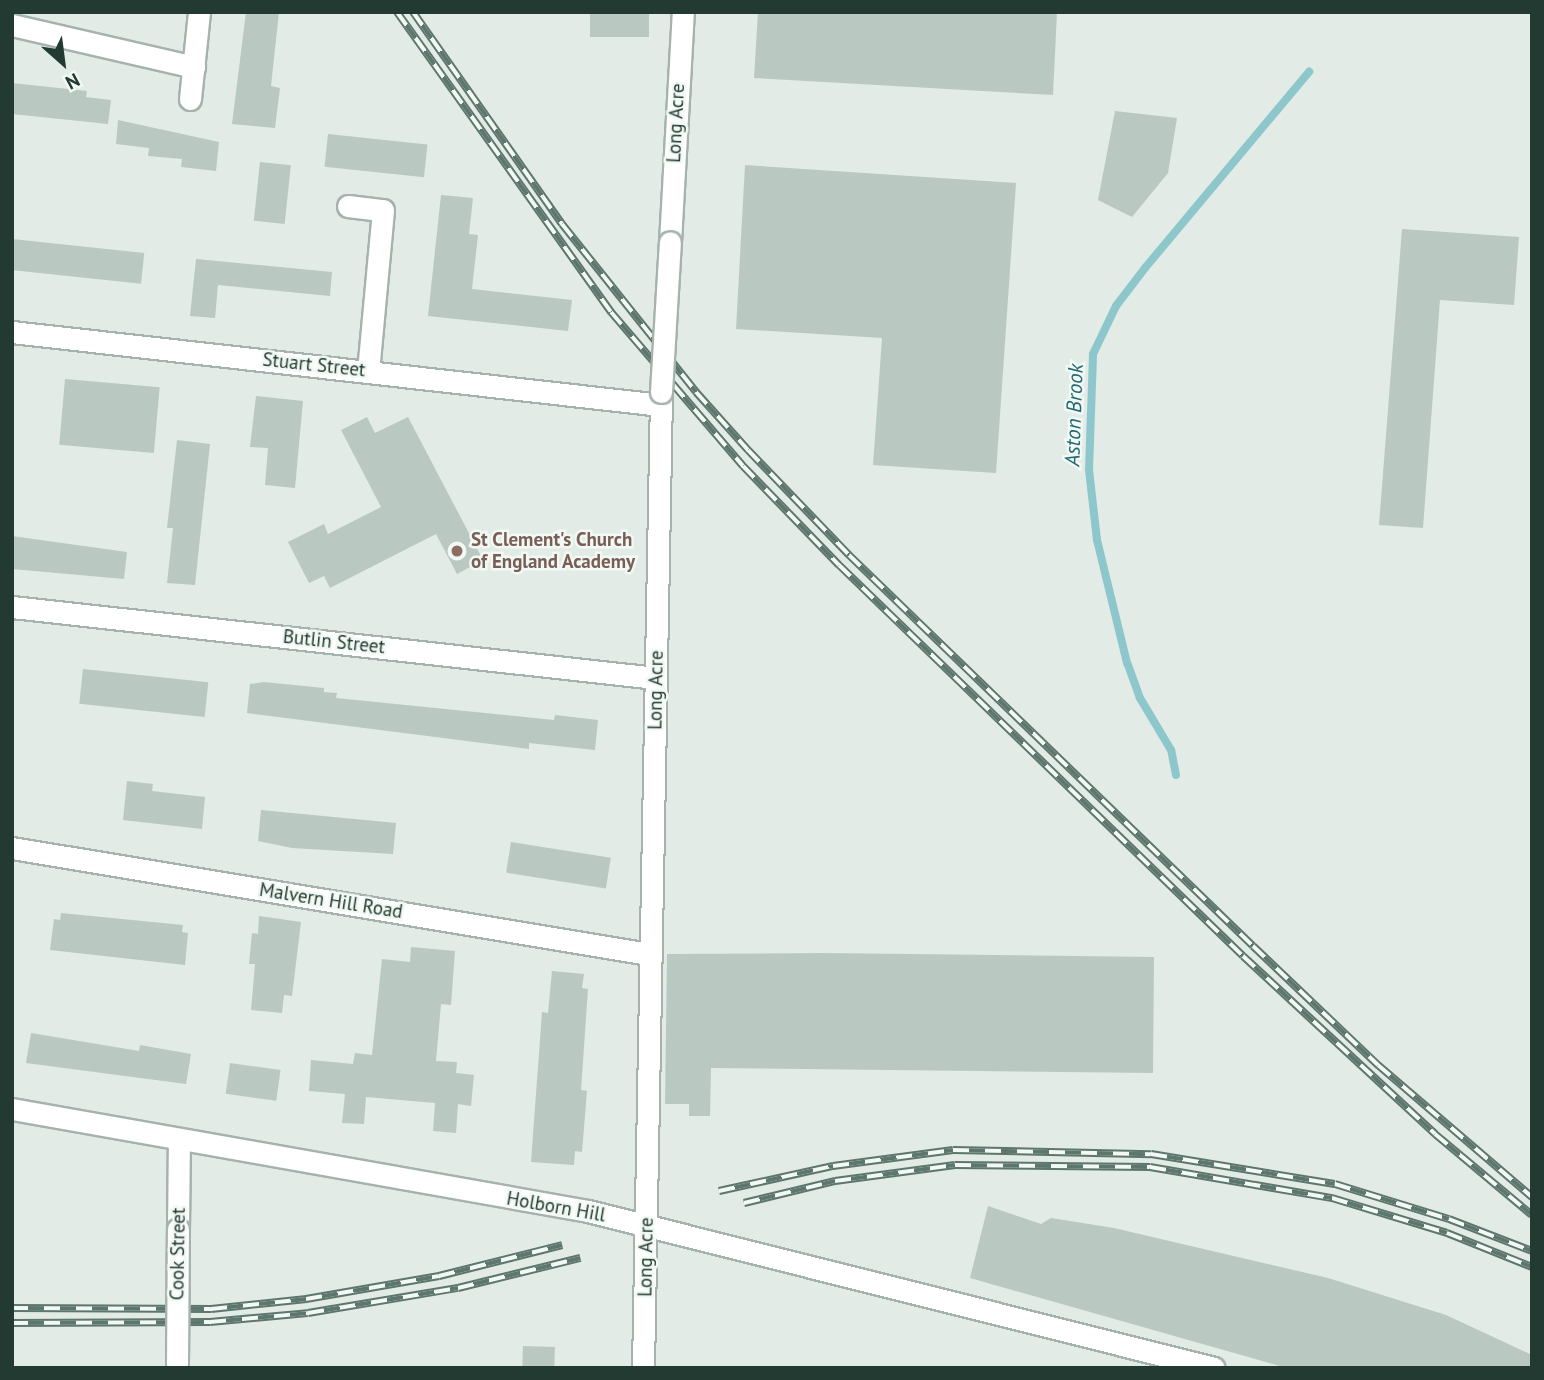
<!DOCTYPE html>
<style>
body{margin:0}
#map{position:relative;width:1544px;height:1380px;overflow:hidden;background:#e2ebe6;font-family:"PT Sans",sans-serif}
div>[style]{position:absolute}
.stream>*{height:8px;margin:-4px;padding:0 4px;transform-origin:4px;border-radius:4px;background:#8dc7cc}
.building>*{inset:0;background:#bac8c2;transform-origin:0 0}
.roads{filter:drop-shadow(2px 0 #a5b2ad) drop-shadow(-2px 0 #a5b2ad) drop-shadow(0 2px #a5b2ad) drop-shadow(0 -2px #a5b2ad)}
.street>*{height:21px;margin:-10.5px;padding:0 10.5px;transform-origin:10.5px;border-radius:10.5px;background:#fff}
.secondary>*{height:21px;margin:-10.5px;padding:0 10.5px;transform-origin:10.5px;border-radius:10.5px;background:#fff}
.rail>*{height:8px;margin-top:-4px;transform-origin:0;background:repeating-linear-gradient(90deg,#f2f8f4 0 16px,#5d766e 0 32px);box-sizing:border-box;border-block:2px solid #5d766e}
.bridges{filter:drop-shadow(2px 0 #a5b2ad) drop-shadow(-2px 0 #a5b2ad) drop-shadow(0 2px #a5b2ad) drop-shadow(0 -2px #a5b2ad)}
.street-bridge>*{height:21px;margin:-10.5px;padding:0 10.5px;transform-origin:10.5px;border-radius:10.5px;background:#fff}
.secondary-bridge>*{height:21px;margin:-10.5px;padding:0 10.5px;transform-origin:10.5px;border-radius:10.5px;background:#fff}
.dots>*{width:19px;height:19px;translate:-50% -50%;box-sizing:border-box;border:4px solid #f2f8f4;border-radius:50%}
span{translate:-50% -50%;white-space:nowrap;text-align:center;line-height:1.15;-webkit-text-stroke:5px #f2f8f4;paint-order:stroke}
.street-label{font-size:19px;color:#233a33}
.education-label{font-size:19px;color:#785e54;font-weight:700}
.left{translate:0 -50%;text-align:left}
.water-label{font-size:21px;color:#216a72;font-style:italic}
.frame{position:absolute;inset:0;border:14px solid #233a33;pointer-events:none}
.north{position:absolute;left:28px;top:28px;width:70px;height:70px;-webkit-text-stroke:5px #f2f8f4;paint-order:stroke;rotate:152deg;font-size:19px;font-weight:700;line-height:28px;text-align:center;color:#233a33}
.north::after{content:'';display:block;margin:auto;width:24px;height:32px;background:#233a33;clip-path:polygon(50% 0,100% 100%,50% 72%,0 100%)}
</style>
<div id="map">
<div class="stream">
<div style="left:1176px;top:775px;width:25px;rotate:-101deg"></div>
<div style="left:1171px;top:750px;width:61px;rotate:-120.8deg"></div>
<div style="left:1140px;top:698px;width:37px;rotate:-110deg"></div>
<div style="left:1127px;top:663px;width:127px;rotate:-103.7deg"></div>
<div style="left:1097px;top:540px;width:70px;rotate:-96.5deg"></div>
<div style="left:1089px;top:470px;width:116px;rotate:-88deg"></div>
<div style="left:1093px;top:354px;width:53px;rotate:-64.4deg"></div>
<div style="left:1116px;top:306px;width:48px;rotate:-52.7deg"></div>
<div style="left:1145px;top:268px;width:256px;rotate:-50.1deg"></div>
</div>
<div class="building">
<div style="clip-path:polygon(246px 12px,279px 12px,271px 86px,280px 88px,275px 128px,232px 124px)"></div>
<div style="left:590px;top:12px;width:59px;height:25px"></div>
<div style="clip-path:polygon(758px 12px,1057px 12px,1053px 95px,754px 78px)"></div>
<div style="clip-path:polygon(12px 83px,87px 91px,86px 97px,111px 100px,108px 124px,12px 114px)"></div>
<div style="clip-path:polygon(1115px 111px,1177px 118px,1168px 173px,1132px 217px,1098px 200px)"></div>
<div style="clip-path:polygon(118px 120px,219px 142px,216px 171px,181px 167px,182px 159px,148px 156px,149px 148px,116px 144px)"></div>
<div style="left:328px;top:134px;width:100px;height:33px;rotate:6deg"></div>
<div style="left:260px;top:162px;width:31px;height:59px;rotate:6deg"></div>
<div style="clip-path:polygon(745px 165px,1016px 183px,996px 473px,873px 465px,882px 338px,736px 329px)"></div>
<div style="clip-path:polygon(441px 195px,473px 198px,469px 234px,478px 235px,472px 289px,572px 300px,568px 331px,428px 316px)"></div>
<div style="clip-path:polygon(1402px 229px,1519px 237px,1514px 305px,1440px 300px,1423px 528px,1379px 525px)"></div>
<div style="left:12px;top:239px;width:133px;height:31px;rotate:6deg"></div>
<div style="clip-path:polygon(196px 259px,332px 272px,330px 296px,218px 285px,215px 318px,190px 316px)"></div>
<div style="left:65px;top:379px;width:95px;height:66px;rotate:5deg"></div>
<div style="clip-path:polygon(256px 396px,303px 401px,295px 488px,265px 485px,268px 448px,250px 447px)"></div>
<div style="clip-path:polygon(367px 417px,375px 433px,408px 417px,483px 560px,457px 574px,436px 534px,330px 588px,324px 576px,309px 583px,288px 542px,324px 524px,328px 534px,381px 507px,341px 430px)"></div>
<div style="clip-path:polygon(177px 440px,210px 444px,195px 585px,167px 583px,173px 528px,167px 528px)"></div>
<div style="clip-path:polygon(12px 536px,127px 552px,124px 579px,12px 569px)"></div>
<div style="left:83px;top:669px;width:126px;height:35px;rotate:6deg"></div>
<div style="clip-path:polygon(264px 682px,324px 688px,324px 692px,337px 693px,336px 698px,554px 720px,555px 715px,598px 720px,595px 750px,529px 743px,529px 749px,247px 713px,250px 684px)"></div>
<div style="clip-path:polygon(127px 781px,153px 784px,152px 791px,205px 797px,202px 829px,123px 820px)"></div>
<div style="clip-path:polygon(261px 810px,396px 823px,393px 854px,292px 848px,258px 841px)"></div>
<div style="left:511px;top:842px;width:101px;height:31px;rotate:9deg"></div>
<div style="clip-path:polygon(61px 913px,183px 925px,182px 932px,188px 933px,185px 965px,50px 950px,54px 919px,60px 920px)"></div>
<div style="clip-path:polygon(259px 916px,301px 922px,292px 996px,284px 995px,282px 1013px,251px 1010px,255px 964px,249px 964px,252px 933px,258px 934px)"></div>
<div style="clip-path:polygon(411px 947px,455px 951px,451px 1005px,441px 1004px,436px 1061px,457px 1062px,456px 1073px,474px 1075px,471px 1106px,458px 1104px,456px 1133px,433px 1131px,435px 1103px,366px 1097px,364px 1124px,342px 1123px,345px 1094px,309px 1091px,311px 1060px,353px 1064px,355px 1053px,372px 1055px,382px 959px,410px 962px)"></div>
<div style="clip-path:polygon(823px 953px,1154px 957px,1153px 1073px,711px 1068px,710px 1116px,689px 1116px,689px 1104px,665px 1104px,667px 954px)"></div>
<div style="clip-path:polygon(552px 971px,584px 974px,582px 988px,588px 989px,581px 1090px,587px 1091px,582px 1152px,575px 1151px,574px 1165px,531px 1162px,542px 1012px,548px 1013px)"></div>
<div style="clip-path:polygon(31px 1033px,139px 1051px,140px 1045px,191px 1054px,186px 1084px,26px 1063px)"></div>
<div style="left:230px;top:1063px;width:51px;height:31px;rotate:8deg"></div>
<div style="clip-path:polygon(988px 1206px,1041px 1224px,1051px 1218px,1114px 1228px,1328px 1278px,1446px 1315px,1532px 1355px,1532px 1368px,1287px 1368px,970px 1278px)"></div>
<div style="left:523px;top:1346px;width:32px;height:22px;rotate:2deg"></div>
</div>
<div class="roads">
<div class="street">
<div style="left:12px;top:25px;width:187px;rotate:13deg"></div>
<div style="left:190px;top:99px;width:87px;rotate:-84.1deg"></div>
<div style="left:348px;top:206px;width:35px;rotate:7deg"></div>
<div style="left:383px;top:210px;width:162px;rotate:95.3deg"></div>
<div style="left:12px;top:332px;width:653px;rotate:6.42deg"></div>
<div style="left:12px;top:607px;width:648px;rotate:6.29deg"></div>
<div style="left:12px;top:848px;width:646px;rotate:9.45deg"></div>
<div style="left:12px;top:1109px;width:585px;rotate:10.04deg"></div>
<div style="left:588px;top:1211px;width:645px;rotate:14.08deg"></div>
<div style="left:178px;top:1229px;width:89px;rotate:-89.4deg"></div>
</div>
<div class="secondary">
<div style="left:670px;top:242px;width:230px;rotate:-86.8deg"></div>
<div style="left:643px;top:1368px;width:976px;rotate:-88.94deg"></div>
</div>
</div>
<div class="rail">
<div style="left:397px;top:12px;width:369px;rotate:54.5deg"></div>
<div style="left:611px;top:312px;width:203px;rotate:49.4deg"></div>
<div style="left:743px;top:466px;width:138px;rotate:45.9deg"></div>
<div style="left:839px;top:565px;width:562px;rotate:44.06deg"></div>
<div style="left:1243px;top:956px;width:262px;rotate:42.8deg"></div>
<div style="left:1435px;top:1134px;width:126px;rotate:39.9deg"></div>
<div style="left:413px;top:12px;width:259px;rotate:54.9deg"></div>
<div style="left:562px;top:224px;width:215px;rotate:51.4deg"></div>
<div style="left:696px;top:392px;width:78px;rotate:48.1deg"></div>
<div style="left:748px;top:450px;width:146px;rotate:46.1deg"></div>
<div style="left:849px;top:555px;width:562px;rotate:44.06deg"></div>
<div style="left:1253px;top:946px;width:173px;rotate:43.6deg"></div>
<div style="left:1378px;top:1065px;width:203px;rotate:40.6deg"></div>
<div style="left:719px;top:1191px;width:117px;rotate:-12.4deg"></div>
<div style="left:833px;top:1166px;width:121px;rotate:-7.6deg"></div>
<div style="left:953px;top:1150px;width:198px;rotate:1.2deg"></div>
<div style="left:1151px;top:1154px;width:186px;rotate:9.3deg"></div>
<div style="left:1335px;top:1184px;width:119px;rotate:17.1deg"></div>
<div style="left:1449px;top:1219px;width:89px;rotate:21.1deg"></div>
<div style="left:744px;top:1203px;width:94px;rotate:-13.6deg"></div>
<div style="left:835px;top:1181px;width:121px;rotate:-7.6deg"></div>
<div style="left:955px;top:1165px;width:195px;rotate:0.6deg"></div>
<div style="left:1150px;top:1167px;width:185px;rotate:9.7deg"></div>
<div style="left:1332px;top:1198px;width:120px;rotate:16.9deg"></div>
<div style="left:1447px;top:1233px;width:92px;rotate:21.8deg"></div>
<div style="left:12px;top:1308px;width:199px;rotate:0.3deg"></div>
<div style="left:211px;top:1309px;width:96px;rotate:-6deg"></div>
<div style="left:306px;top:1299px;width:135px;rotate:-9.8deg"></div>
<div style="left:439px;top:1276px;width:127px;rotate:-14.1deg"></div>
<div style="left:12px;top:1323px;width:198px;rotate:-0.3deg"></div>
<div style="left:210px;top:1322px;width:98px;rotate:-5.2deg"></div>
<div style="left:308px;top:1313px;width:152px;rotate:-9.5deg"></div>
<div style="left:458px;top:1288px;width:126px;rotate:-13.8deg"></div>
</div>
<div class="bridges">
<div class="street-bridge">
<div style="left:177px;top:1364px;width:135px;rotate:-89.6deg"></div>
</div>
<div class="secondary-bridge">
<div style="left:661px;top:392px;width:150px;rotate:-86.6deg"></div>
</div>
</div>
<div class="dots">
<div style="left:457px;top:551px;background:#8d6e63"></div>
</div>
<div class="street-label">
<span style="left:676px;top:123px;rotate:-87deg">Long Acre</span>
<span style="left:314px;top:365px;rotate:6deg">Stuart Street</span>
<span style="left:334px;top:642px;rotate:6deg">Butlin Street</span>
<span style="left:656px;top:690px;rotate:-89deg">Long Acre</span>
<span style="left:331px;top:901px;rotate:9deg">Malvern Hill Road</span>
<span style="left:556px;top:1207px;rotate:10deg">Holborn Hill</span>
<span style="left:178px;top:1254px;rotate:-89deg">Cook Street</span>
<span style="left:646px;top:1257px;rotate:-89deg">Long Acre</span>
</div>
<div class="education-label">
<span class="left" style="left:471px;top:551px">St Clement's Church<br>of England Academy</span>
</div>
<div class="water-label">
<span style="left:1074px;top:415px;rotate:-88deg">Aston Brook</span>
</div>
<div class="frame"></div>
<div class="north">N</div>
</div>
